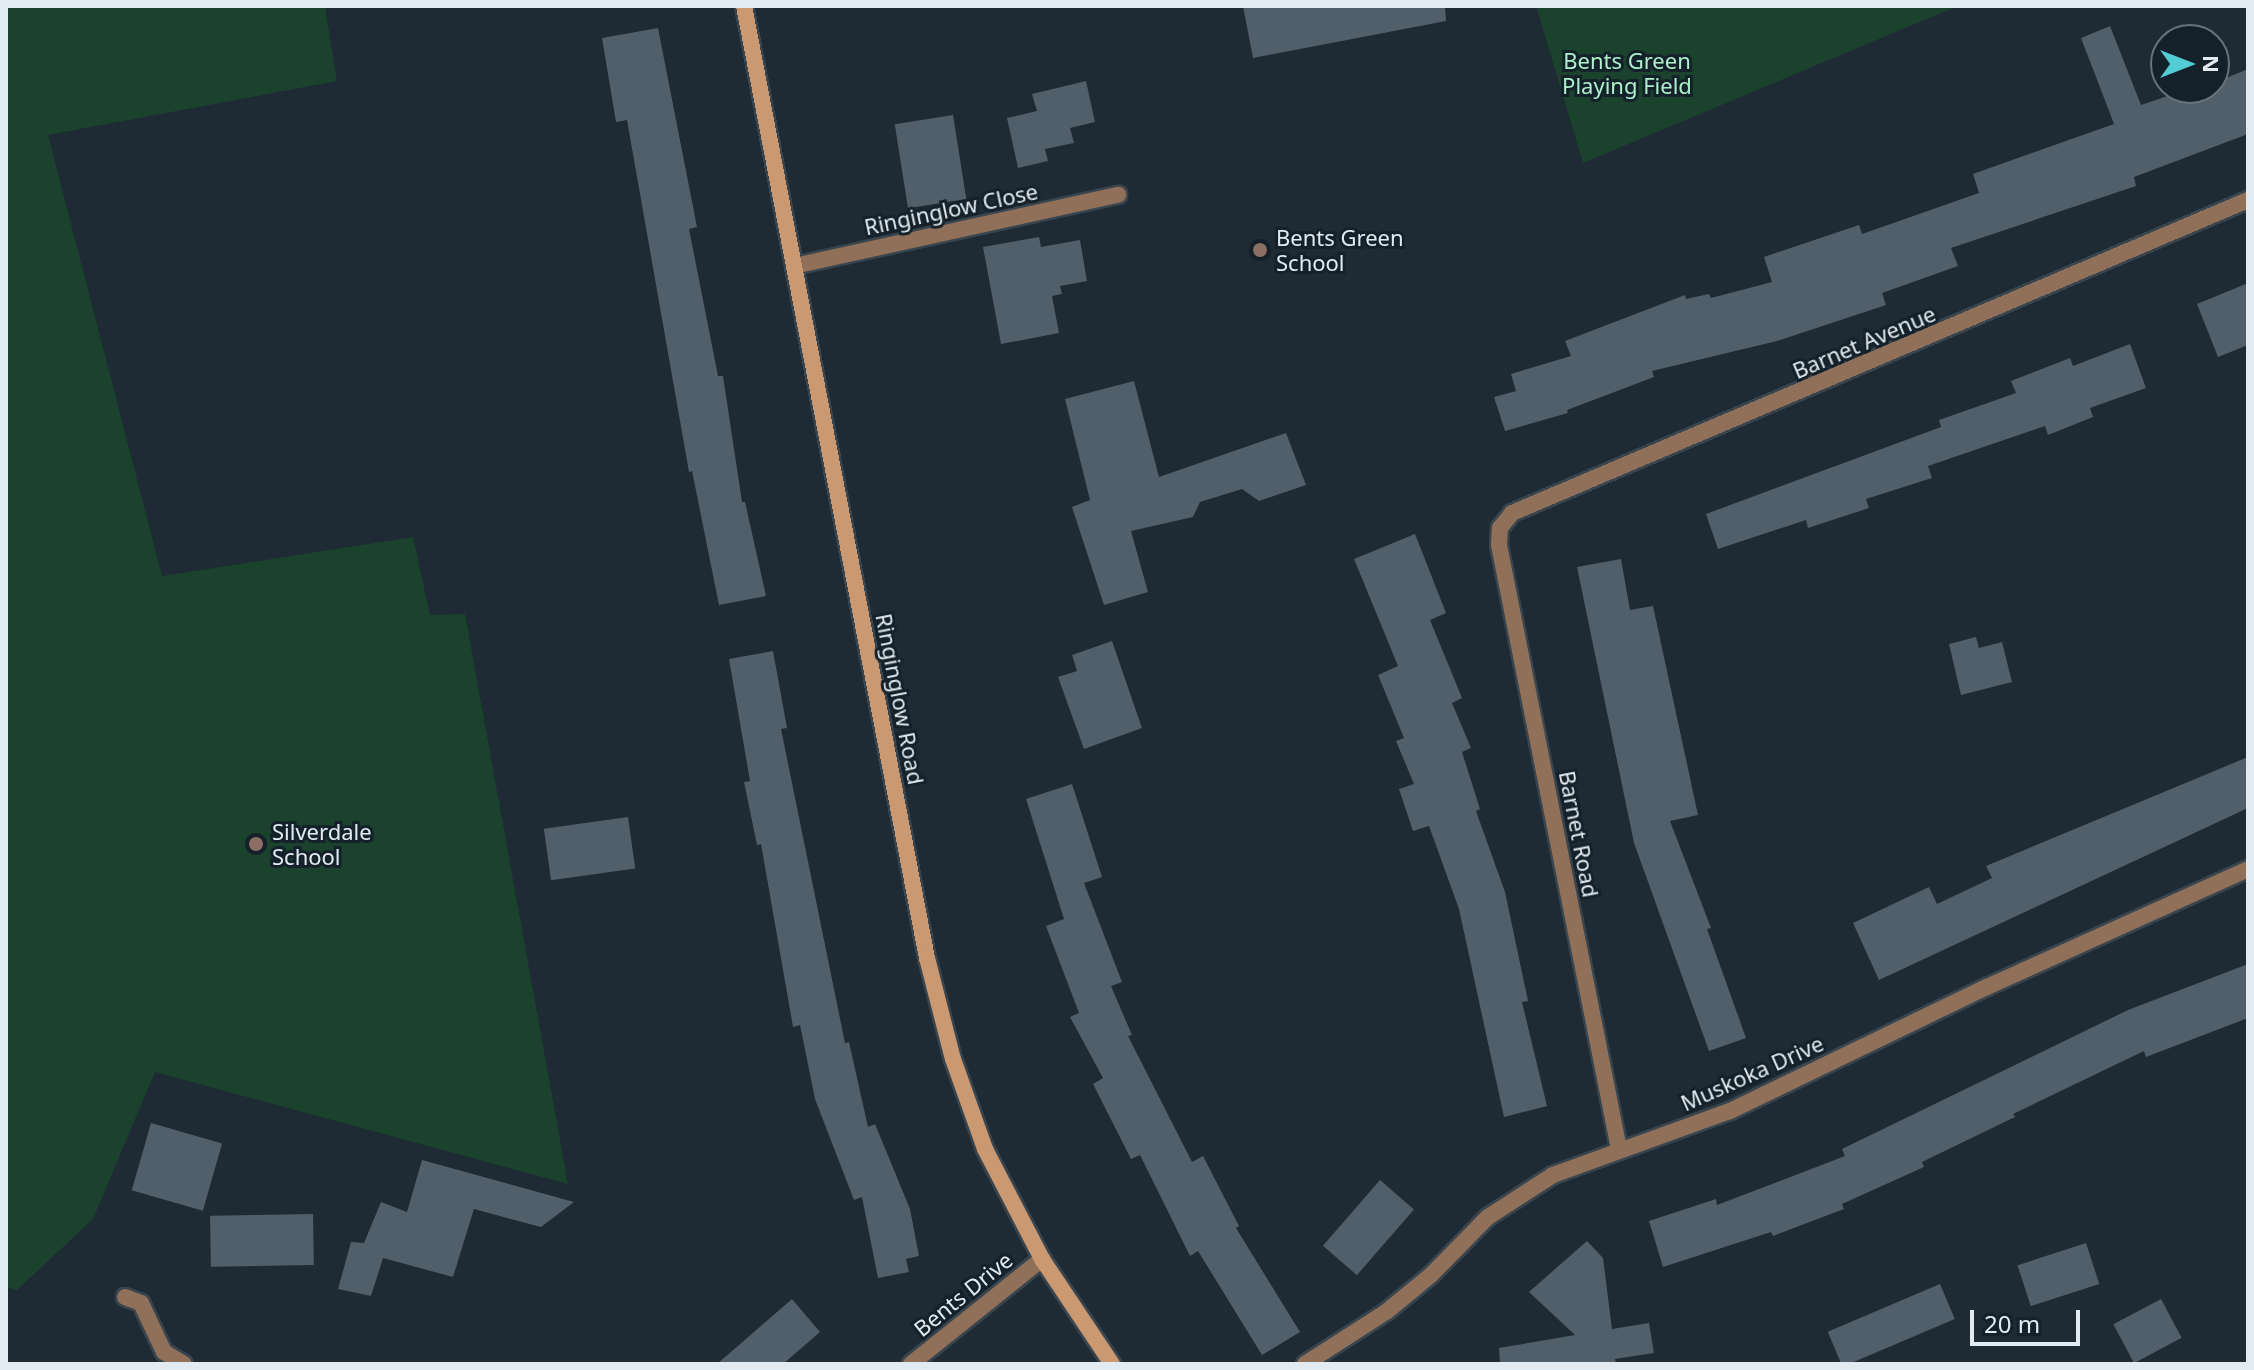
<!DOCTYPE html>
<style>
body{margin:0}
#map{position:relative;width:2254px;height:1370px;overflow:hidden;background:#1e2a34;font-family:"Noto Sans",sans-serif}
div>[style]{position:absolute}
.green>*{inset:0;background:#1a422d}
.building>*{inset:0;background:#515f6a;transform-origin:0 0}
.roads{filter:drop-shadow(2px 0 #39454e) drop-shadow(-2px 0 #39454e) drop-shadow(0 2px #39454e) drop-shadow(0 -2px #39454e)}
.street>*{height:16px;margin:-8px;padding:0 8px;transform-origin:8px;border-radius:8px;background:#907058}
.secondary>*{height:16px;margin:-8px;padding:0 8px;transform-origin:8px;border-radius:8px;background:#ca9871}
.dots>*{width:22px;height:22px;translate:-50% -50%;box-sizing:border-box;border:4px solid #15212a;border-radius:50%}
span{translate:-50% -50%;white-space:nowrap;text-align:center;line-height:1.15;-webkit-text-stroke:6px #15212a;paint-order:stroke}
.park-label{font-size:22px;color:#acf1c9}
.street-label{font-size:22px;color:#e2ebf1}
.poi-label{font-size:22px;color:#e2ebf1}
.left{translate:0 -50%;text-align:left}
.frame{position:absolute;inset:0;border:8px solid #e2ebf1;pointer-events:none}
.north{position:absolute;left:2150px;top:24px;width:80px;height:80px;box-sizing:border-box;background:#15212a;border:2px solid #67727a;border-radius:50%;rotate:90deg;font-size:22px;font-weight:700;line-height:32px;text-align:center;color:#e2ebf1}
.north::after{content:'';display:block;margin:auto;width:28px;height:36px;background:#51ccd4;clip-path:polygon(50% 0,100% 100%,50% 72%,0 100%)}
.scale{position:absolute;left:1970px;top:1310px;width:110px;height:36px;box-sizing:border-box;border:4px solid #e2ebf1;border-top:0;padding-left:10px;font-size:24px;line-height:28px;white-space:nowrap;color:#e2ebf1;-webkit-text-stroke:6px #15212a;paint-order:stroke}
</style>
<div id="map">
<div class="green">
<div style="clip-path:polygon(6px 6px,325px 6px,337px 81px,48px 135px,162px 576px,413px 537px,430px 615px,465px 614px,568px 1184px,155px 1072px,93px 1219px,17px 1290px,6px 1287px)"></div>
<div style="clip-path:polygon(1536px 6px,1958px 6px,1583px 163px)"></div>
</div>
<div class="building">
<div style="clip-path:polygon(1243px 6px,1445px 6px,1446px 21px,1253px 58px)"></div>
<div style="clip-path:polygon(2110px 26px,2141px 105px,2191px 88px,2214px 88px,2214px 83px,2248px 69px,2248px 134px,2134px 177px,2136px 186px,1951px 248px,1958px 266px,1882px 293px,1886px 305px,1777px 341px,1652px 371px,1654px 377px,1567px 410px,1568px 413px,1505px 431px,1494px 397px,1516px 391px,1511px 374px,1571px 356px,1565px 341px,1685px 295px,1686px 299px,1709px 294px,1711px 298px,1772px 282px,1764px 257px,1859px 225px,1862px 234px,1979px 193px,1973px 174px,2114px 124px,2081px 38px)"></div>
<div style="clip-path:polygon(658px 28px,697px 227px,689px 229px,718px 376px,723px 376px,742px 502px,745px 502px,766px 596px,719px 605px,692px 471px,689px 472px,627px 120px,616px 122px,602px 38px)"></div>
<div style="clip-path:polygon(1086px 81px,1095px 122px,1070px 128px,1074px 143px,1045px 149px,1048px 161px,1018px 168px,1007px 118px,1037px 111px,1032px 94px)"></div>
<div style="left:953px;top:115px;width:85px;height:59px;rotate:81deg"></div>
<div style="clip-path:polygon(1039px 237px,1041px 247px,1080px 240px,1087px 281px,1060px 286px,1062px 294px,1052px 296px,1059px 333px,1001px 344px,983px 247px)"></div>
<div style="clip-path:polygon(2248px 283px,2248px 345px,2218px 357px,2197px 304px)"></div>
<div style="clip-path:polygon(2130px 344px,2146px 388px,2090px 408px,2093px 417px,2048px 435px,2045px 426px,1928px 466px,1932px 478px,1866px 499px,1869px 508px,1808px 528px,1806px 520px,1718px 549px,1706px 514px,1941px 427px,1939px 420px,2016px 393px,2011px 381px,2070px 358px,2073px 366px)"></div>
<div style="clip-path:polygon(1134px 381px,1159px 477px,1286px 433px,1306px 485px,1259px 501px,1242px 489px,1200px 502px,1193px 517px,1131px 531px,1148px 592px,1104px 605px,1072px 507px,1090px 500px,1065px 399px)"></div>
<div style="clip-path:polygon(1415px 534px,1446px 613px,1430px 620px,1462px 698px,1452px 703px,1471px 748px,1462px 752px,1480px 809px,1476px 811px,1505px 892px,1528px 1001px,1522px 1002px,1547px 1106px,1504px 1117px,1459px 909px,1429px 826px,1413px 831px,1399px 789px,1414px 784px,1396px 741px,1404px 738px,1378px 675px,1398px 666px,1354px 559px)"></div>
<div style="clip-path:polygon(1621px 559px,1630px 610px,1653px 606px,1698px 815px,1670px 821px,1711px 928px,1707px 929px,1746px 1038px,1709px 1051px,1634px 843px,1577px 567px)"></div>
<div style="clip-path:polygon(1976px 637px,1979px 648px,2002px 642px,2012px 682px,1961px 695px,1949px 644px)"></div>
<div style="clip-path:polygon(1112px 641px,1142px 728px,1084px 749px,1058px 677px,1077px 671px,1072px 655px)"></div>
<div style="clip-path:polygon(773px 651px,787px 728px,781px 729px,845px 1043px,849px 1042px,868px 1127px,875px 1124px,910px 1209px,919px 1256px,906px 1259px,909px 1272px,878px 1278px,862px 1197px,854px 1200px,815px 1099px,800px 1025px,793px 1027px,761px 844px,757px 845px,744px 782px,750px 781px,729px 659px)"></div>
<div style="clip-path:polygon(2248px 757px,2248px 808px,1879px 980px,1853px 923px,1929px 887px,1937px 904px,1992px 878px,1986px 866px)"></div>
<div style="clip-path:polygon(1072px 784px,1102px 877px,1084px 883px,1122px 982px,1111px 986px,1132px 1035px,1128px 1036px,1192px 1162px,1203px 1156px,1239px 1226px,1236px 1228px,1300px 1332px,1262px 1355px,1198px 1251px,1190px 1256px,1140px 1155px,1131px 1159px,1093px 1084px,1103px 1078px,1070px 1017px,1079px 1013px,1046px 926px,1064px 919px,1026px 799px)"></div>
<div style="left:628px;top:817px;width:52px;height:85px;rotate:82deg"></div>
<div style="clip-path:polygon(2248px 964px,2248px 1018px,2146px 1057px,2144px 1051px,2013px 1114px,2015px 1117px,1922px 1162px,1924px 1167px,1842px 1204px,1844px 1209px,1773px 1236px,1771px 1232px,1663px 1267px,1649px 1221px,1716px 1199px,1717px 1205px,1845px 1156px,1842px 1149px,2128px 1010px)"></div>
<div style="left:151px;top:1123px;width:74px;height:70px;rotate:16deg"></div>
<div style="clip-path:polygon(422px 1160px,574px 1202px,541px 1227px,474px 1209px,453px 1277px,383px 1258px,371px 1296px,338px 1289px,351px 1242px,364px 1243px,381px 1202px,407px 1212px)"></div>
<div style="left:1380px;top:1180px;width:45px;height:87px;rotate:41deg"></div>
<div style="left:313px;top:1214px;width:51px;height:103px;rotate:89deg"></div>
<div style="clip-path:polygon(1587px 1241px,1603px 1258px,1612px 1329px,1649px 1323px,1654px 1353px,1615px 1359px,1616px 1364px,1500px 1364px,1499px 1348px,1575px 1335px,1529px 1292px)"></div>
<div style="left:2086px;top:1243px;width:43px;height:72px;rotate:72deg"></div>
<div style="left:1940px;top:1284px;width:38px;height:122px;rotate:67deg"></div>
<div style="clip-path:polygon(792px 1299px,820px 1332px,783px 1364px,717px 1364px)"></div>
<div style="left:2161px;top:1299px;width:44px;height:54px;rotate:62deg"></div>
</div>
<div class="roads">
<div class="street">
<div style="left:794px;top:266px;width:332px;rotate:-12.4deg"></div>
<div style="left:1619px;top:1149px;width:616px;rotate:-101.24deg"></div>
<div style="left:1499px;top:545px;width:17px;rotate:-87deg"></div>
<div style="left:1500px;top:528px;width:19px;rotate:-51deg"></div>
<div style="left:1512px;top:513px;width:800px;rotate:-23.04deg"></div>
<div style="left:125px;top:1297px;width:17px;rotate:21deg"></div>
<div style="left:141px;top:1303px;width:54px;rotate:64.9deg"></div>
<div style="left:164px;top:1352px;width:23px;rotate:31deg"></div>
<div style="left:911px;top:1364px;width:168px;rotate:-38.7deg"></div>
<div style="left:1305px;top:1364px;width:96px;rotate:-32.7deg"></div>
<div style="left:1386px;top:1312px;width:58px;rotate:-39.4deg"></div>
<div style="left:1431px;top:1275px;width:81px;rotate:-45.5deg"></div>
<div style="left:1488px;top:1217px;width:77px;rotate:-32.9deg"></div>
<div style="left:1553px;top:1175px;width:188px;rotate:-19.9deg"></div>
<div style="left:1730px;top:1111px;width:285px;rotate:-25.8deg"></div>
<div style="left:1987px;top:987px;width:286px;rotate:-24.3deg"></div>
</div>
<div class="secondary">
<div style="left:744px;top:6px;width:969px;rotate:79.12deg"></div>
<div style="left:927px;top:958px;width:104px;rotate:75.6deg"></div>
<div style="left:953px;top:1059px;width:96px;rotate:70.4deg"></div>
<div style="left:985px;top:1149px;width:124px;rotate:62.6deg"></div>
<div style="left:1042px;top:1259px;width:126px;rotate:56.3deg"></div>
</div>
</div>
<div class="dots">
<div style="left:1260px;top:250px;background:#8d6e63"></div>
<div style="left:256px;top:844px;background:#8d6e63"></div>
</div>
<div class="park-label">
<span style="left:1627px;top:73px">Bents Green<br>Playing Field</span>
</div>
<div class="street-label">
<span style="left:951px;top:209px;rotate:-12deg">Ringinglow Close</span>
<span style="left:1864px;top:342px;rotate:-23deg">Barnet Avenue</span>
<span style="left:900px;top:699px;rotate:79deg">Ringinglow Road</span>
<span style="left:1579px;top:834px;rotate:79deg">Barnet Road</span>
<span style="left:1752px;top:1073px;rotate:-24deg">Muskoka Drive</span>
<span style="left:963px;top:1294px;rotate:-39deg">Bents Drive</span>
</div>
<div class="poi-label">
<span class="left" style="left:1276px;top:250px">Bents Green<br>School</span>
<span class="left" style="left:272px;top:844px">Silverdale<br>School</span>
</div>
<div class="frame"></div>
<div class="north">N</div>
<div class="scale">20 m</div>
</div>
